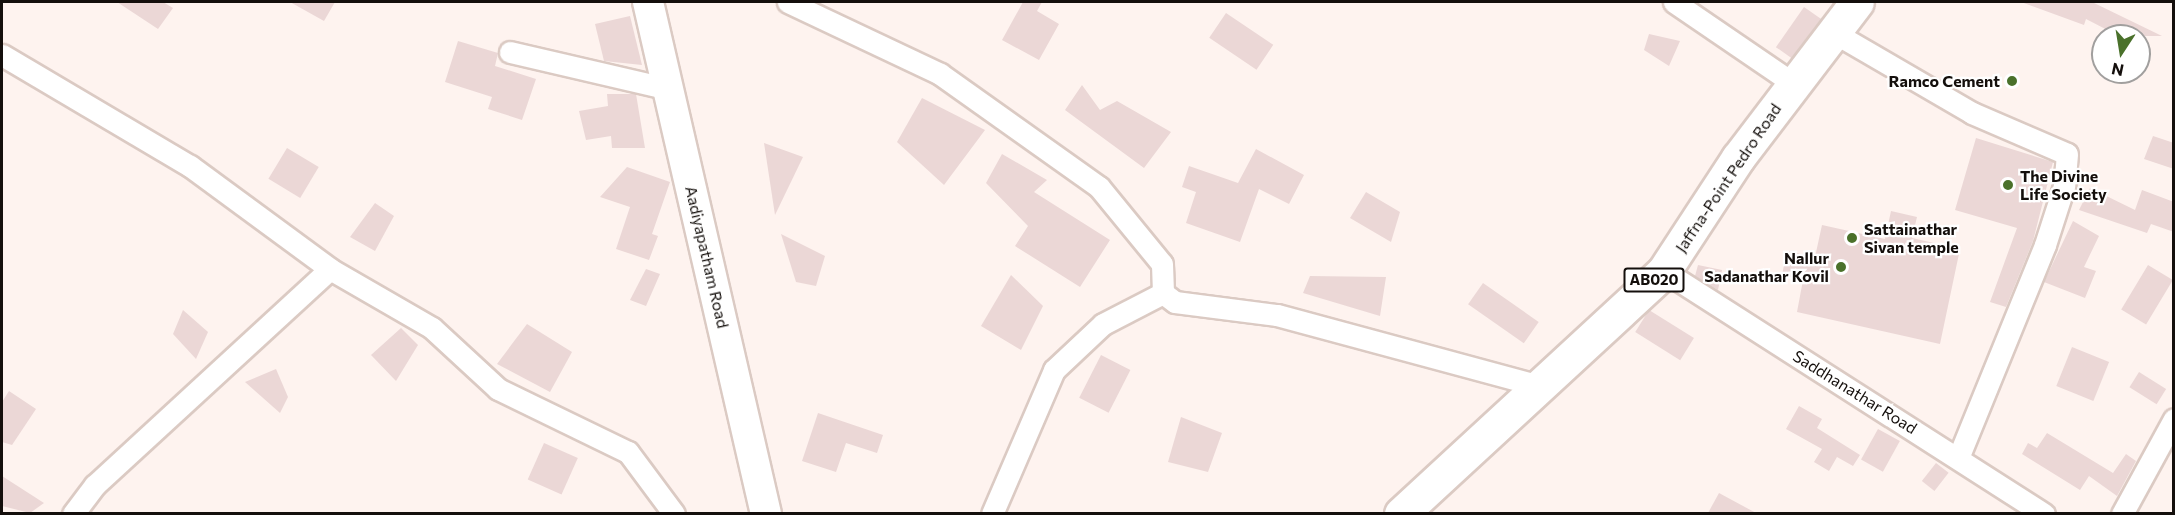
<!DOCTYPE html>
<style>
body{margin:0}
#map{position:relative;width:2175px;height:515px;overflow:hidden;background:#fef3ef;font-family:Commissioner,sans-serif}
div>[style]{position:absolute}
.building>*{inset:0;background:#ebd7d6;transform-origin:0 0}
.roads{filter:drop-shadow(2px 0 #dbcac3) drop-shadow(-2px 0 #dbcac3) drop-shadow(0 2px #dbcac3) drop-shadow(0 -2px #dbcac3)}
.street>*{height:21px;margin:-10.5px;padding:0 10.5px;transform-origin:10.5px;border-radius:10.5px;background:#fff}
.secondary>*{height:30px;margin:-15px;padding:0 15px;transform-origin:15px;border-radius:15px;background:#fff}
.primary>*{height:33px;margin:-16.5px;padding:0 16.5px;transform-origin:16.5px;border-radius:16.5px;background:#fff}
.dots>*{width:16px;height:16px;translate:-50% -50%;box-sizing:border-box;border:3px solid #fff;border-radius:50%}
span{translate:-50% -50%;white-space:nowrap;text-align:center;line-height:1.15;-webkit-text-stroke:4.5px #fff;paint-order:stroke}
.shield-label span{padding:2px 4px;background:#fff;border:2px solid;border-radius:4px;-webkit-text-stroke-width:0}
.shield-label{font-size:15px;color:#140f0c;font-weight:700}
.poi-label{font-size:16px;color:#140f0c;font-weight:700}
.right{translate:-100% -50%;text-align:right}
.left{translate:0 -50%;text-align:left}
.street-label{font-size:16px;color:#140f0c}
.frame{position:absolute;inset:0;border:3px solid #140f0c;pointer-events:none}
.north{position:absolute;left:2091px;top:24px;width:60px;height:60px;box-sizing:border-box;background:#fff;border:2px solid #a19f9e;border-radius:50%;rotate:192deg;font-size:16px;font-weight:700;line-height:24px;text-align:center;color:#140f0c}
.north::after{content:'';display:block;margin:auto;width:21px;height:27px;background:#4a712b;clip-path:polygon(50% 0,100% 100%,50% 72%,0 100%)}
</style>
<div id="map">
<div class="building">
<div style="clip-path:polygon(117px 2px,163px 2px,173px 8px,158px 29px)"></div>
<div style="clip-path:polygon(290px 2px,335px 2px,324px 21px)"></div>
<div style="clip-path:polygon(1023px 2px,1042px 2px,1037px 11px,1059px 24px,1039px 60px,1002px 40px)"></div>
<div style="clip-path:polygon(2021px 2px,2092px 2px,2162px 36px,2119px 36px,2086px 19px,2084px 25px)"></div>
<div style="left:1804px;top:7px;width:21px;height:49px;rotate:35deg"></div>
<div style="left:1226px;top:13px;width:57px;height:30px;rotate:34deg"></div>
<div style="clip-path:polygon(630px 16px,642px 65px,604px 61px,595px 24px)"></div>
<div style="clip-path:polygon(1649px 34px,1680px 41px,1669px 66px,1644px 50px)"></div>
<div style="clip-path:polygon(458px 41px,498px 53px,495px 66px,536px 79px,522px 120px,488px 109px,492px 97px,445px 82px)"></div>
<div style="clip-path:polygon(1082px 85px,1100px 110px,1117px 101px,1171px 132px,1144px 168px,1065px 110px)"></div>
<div style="clip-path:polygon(607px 94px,636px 94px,645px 148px,612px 148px,611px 136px,586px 140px,579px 111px,608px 106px)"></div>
<div style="clip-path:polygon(922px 98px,985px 130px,944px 185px,897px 142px)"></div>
<div style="clip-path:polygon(2153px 136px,2174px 143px,2174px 169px,2144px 159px)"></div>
<div style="clip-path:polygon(1976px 138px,2053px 162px,2033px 241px,2006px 307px,1990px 302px,2017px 228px,1955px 210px)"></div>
<div style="clip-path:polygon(764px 143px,803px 157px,775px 215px)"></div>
<div style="left:287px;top:148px;width:37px;height:36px;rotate:31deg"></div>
<div style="clip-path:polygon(1256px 149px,1304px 175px,1289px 204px,1259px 189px,1240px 242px,1186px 223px,1196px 192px,1182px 187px,1189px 166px,1238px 183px)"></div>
<div style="clip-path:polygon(1002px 154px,1047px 180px,1034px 192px,1110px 240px,1080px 287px,1015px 246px,1028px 226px,986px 183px)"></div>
<div style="clip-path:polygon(627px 167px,670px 182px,652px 234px,658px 236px,649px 260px,616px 249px,630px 207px,600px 197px)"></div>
<div style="clip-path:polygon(2090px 188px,2135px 210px,2142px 190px,2174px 202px,2174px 232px,2151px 224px,2147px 233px,2079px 210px)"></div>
<div style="clip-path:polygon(1366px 192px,1400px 212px,1391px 242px,1350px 218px)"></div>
<div style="clip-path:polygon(375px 203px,394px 216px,375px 251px,350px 237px)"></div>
<div style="clip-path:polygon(1891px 211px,1917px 217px,1912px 238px,1960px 249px,1940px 344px,1797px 312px,1803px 280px,1782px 275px,1787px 251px,1815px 257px,1822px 225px,1885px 239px)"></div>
<div style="clip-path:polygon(2073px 221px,2099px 236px,2084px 267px,2096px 271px,2085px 298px,2044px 282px)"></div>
<div style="clip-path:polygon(781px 234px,825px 256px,816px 286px,796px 282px)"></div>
<div style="clip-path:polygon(1698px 265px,1722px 270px,1718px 290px,1695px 276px)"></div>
<div style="left:2148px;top:265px;width:29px;height:52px;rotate:31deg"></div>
<div style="clip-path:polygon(646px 269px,660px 274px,646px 306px,630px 300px)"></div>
<div style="clip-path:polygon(1011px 275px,1043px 306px,1021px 350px,981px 326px)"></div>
<div style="clip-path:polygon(1310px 276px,1386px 277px,1380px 316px,1303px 293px)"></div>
<div style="left:1483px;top:283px;width:68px;height:26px;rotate:35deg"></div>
<div style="clip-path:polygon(183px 310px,208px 332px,196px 359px,173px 334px)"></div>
<div style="left:1649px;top:310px;width:53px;height:26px;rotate:32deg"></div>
<div style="clip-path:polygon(527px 324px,572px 352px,550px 392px,497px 364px)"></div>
<div style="clip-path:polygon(401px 328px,418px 345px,396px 381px,371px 355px)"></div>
<div style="left:2072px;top:347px;width:40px;height:42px;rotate:22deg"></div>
<div style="left:1101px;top:355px;width:33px;height:48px;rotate:27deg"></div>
<div style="clip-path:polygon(276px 369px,288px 397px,280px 413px,245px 382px)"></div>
<div style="left:2139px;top:372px;width:32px;height:18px;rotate:32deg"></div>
<div style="clip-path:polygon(9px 391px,36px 409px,12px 445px,2px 442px,2px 402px)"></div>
<div style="clip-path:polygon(1799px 406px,1822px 419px,1817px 428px,1860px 455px,1853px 466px,1837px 457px,1829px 471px,1814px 462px,1822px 449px,1786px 429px)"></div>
<div style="clip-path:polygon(818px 413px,883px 435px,877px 453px,846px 443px,836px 472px,802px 461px)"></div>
<div style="clip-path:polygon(1181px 417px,1222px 433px,1208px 472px,1168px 462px)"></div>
<div style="left:1878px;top:429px;width:25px;height:35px;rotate:29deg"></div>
<div style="clip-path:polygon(2047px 433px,2113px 473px,2126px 454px,2136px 461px,2117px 496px,2089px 476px,2080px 490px,2022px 454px,2028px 443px,2037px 448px)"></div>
<div style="left:544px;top:443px;width:37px;height:40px;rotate:24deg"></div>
<div style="left:1936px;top:463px;width:16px;height:23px;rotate:38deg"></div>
<div style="clip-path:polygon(2px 476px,44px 503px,30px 513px,2px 506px)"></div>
<div style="clip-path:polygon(1719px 493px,1756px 513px,1708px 513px)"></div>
</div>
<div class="roads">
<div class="street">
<div style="left:788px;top:2px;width:168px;rotate:25.3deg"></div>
<div style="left:940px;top:74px;width:195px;rotate:35.4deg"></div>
<div style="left:1099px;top:187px;width:99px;rotate:50.7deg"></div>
<div style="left:1162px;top:264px;width:29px;rotate:88deg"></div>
<div style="left:1163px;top:293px;width:15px;rotate:37deg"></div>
<div style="left:1175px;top:302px;width:103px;rotate:7.3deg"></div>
<div style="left:1277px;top:315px;width:268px;rotate:15.1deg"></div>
<div style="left:1674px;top:2px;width:145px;rotate:34.3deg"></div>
<div style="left:1833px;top:32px;width:161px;rotate:30.2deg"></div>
<div style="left:1972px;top:113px;width:103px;rotate:23.3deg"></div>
<div style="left:2067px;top:154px;width:32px;rotate:95deg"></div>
<div style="left:2064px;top:186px;width:62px;rotate:107.9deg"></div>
<div style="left:2045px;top:245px;width:228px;rotate:112.2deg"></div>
<div style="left:510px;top:52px;width:163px;rotate:13.1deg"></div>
<div style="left:2px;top:55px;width:218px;rotate:30.6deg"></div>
<div style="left:190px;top:166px;width:174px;rotate:36.3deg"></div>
<div style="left:330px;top:269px;width:118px;rotate:30deg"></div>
<div style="left:432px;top:328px;width:90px;rotate:42.7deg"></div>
<div style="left:498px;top:389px;width:144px;rotate:25.9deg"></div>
<div style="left:628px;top:452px;width:77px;rotate:53.4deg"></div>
<div style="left:1664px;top:271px;width:451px;rotate:32.6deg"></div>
<div style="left:73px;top:514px;width:36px;rotate:-53deg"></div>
<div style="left:95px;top:485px;width:319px;rotate:-42.6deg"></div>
<div style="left:992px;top:514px;width:157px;rotate:-66.7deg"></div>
<div style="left:1054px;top:370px;width:67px;rotate:-43.2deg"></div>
<div style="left:1103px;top:324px;width:68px;rotate:-27.3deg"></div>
<div style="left:2122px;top:514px;width:108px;rotate:-61.3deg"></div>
</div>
<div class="secondary">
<div style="left:648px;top:2px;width:525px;rotate:77.02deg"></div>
</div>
<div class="primary">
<div style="left:1401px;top:514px;width:358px;rotate:-42.7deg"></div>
<div style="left:1664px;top:271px;width:135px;rotate:-56.8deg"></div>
<div style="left:1738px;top:158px;width:196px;rotate:-52.7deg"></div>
</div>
</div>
<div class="dots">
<div style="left:2012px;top:81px;background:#4a712b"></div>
<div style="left:2008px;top:185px;background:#4a712b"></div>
<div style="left:1852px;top:238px;background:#4a712b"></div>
<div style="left:1841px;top:267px;background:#4a712b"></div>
</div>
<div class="shield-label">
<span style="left:1654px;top:280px">AB020</span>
</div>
<div class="poi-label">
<span class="right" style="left:2000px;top:81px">Ramco Cement</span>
<span class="left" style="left:2020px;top:185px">The Divine<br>Life Society</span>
<span class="left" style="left:1864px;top:238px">Sattainathar<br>Sivan temple</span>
<span class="right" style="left:1829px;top:267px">Nallur<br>Sadanathar Kovil</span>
</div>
<div class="street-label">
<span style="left:1728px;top:178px;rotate:-56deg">Jaffna-Point Pedro Road</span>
<span style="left:707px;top:257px;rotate:77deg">Aadiyapatham Road</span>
<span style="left:1855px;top:392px;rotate:32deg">Saddhanathar Road</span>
</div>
<div class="frame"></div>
<div class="north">N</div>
</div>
